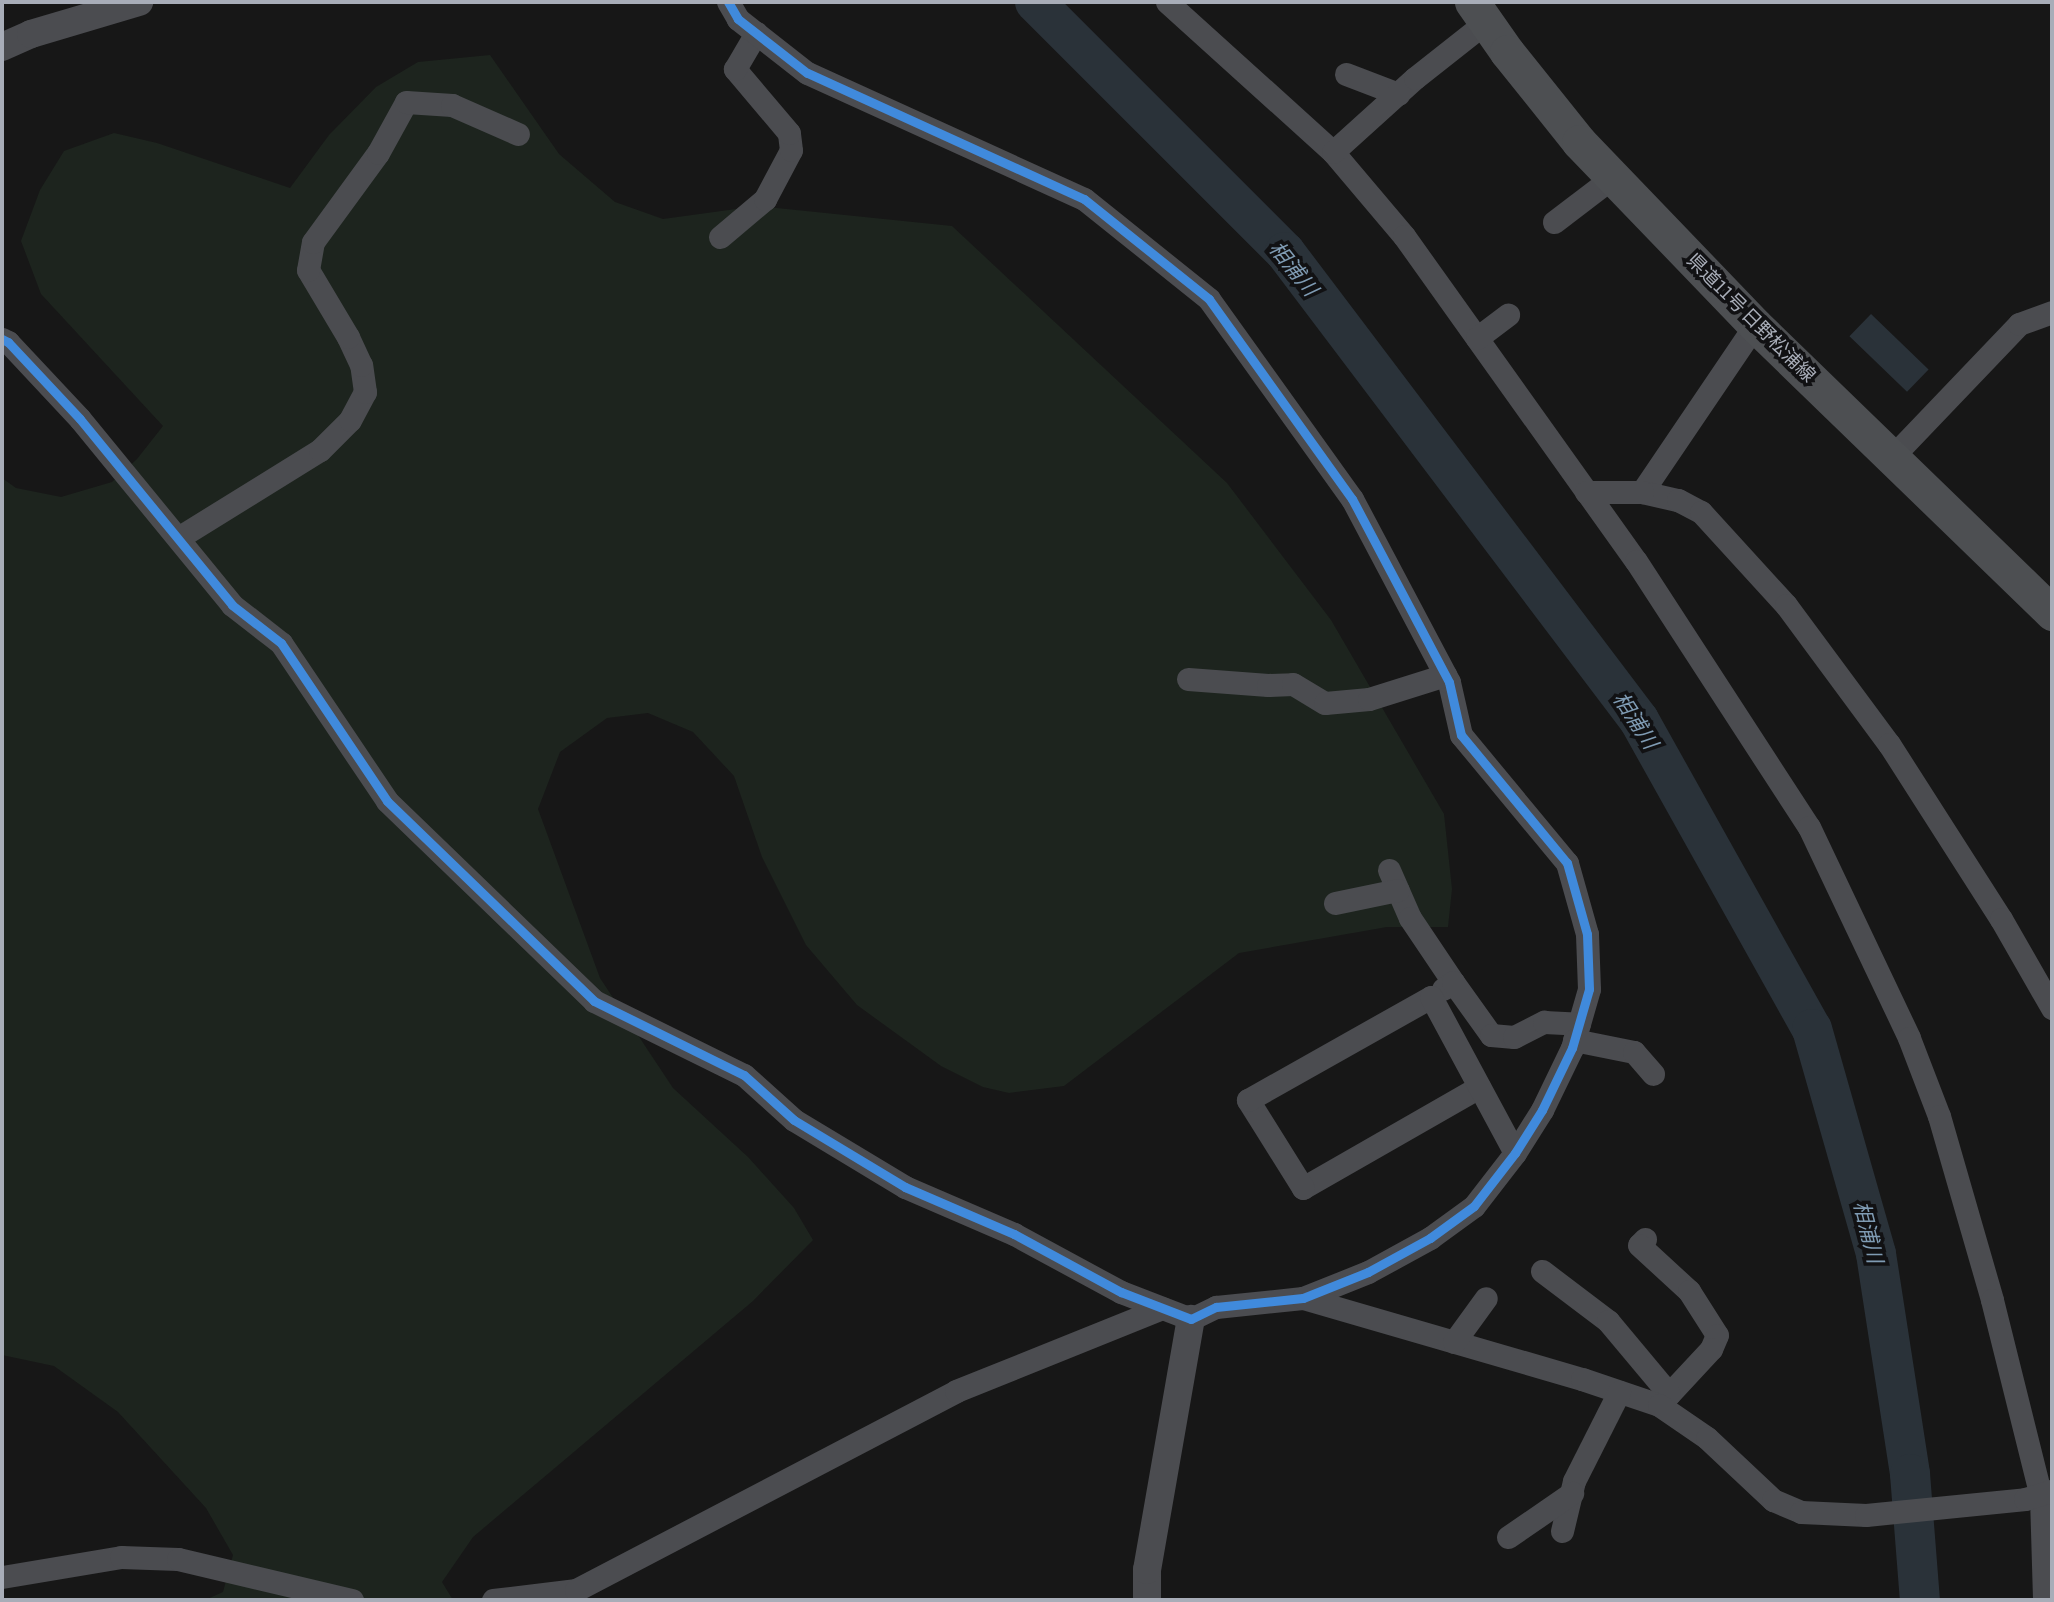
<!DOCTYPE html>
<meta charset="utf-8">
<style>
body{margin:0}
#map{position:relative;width:2054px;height:1602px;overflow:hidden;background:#171717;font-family:"Asap Condensed","Noto Sans JP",sans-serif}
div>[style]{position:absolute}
.green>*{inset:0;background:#1d241e}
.water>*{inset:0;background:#2a3239;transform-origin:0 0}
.river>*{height:40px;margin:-20px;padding:0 20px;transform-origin:20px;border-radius:20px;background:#2a3239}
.minor>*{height:23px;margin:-11.5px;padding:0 11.5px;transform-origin:11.5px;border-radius:11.5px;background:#4b4c50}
.tertiary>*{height:28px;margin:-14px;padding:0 14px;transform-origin:14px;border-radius:14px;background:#4b4c50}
.primary>*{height:35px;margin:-17.5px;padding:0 17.5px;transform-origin:17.5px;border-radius:17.5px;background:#4d4f52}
.cycleway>*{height:9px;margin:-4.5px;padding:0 4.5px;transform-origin:4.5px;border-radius:4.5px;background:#408adc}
span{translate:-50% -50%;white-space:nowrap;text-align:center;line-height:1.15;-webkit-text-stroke:7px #111113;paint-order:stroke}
.street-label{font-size:19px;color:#a8adb8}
.water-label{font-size:21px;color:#7f9bb3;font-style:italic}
.frame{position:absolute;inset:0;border:4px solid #a8adb8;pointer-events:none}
</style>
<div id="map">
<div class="green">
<div style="clip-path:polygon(490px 55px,559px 154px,615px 202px,663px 219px,758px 206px,952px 226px,1227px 483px,1331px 620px,1444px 814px,1452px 889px,1448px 927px,1387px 927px,1239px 953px,1064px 1086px,1009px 1093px,983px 1087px,941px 1066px,857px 1005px,806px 945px,762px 857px,734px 776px,693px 732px,648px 713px,607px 718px,560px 752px,538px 809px,600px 978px,673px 1088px,748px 1157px,794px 1208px,813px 1240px,753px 1301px,473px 1537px,442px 1582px,453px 1600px,205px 1600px,223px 1592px,233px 1555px,206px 1508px,118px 1412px,54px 1366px,2px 1355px,2px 478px,16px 488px,61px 497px,112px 482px,137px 459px,163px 426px,41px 294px,21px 241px,40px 190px,64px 151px,114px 133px,157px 143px,290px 188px,329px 135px,376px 87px,418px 62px)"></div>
</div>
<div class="water">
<div style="left:1871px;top:314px;width:80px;height:31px;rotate:44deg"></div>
</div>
<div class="river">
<div style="left:1035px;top:2px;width:354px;rotate:45deg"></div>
<div style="left:1285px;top:252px;width:587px;rotate:52.9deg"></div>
<div style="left:1639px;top:720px;width:354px;rotate:60.8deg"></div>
<div style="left:1812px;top:1029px;width:234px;rotate:74.1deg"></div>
<div style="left:1876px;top:1254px;width:223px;rotate:81.2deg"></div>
<div style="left:1910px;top:1474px;width:126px;rotate:85.5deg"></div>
</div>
<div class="minor">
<div style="left:1167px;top:2px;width:224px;rotate:42.1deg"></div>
<div style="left:1333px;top:152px;width:110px;rotate:49.8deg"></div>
<div style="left:1404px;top:236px;width:399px;rotate:54.5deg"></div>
<div style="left:1636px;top:561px;width:317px;rotate:57deg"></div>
<div style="left:1809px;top:827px;width:233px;rotate:64.6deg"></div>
<div style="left:1909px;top:1038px;width:84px;rotate:69deg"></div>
<div style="left:1939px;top:1116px;width:191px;rotate:73.9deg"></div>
<div style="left:1992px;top:1300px;width:203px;rotate:76deg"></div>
<div style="left:2041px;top:1497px;width:103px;rotate:88.3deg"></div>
<div style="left:1346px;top:74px;width:56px;rotate:21deg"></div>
<div style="left:1333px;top:152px;width:110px;rotate:-42.1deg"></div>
<div style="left:1415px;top:78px;width:90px;rotate:-38.3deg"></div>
<div style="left:1554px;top:222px;width:74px;rotate:-37.3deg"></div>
<div style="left:720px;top:237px;width:59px;rotate:-40.2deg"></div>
<div style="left:765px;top:199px;width:55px;rotate:-62deg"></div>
<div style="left:791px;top:150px;width:17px;rotate:-97deg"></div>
<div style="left:789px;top:133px;width:84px;rotate:-130.2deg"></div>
<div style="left:735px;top:69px;width:42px;rotate:-59.7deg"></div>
<div style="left:1755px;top:325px;width:202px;rotate:124.1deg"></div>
<div style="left:1642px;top:492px;width:37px;rotate:13deg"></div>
<div style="left:1678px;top:500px;width:26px;rotate:28deg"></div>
<div style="left:1701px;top:512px;width:126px;rotate:47.6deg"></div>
<div style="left:1786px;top:605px;width:173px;rotate:53.5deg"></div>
<div style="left:1889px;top:744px;width:208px;rotate:57.4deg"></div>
<div style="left:2001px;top:919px;width:103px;rotate:60.2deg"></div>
<div style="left:1477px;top:338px;width:39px;rotate:-37deg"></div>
<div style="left:2px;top:339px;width:7px;rotate:27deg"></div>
<div style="left:8px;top:342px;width:105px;rotate:46.9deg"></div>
<div style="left:80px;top:419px;width:240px;rotate:50.7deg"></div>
<div style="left:232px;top:605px;width:62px;rotate:37.8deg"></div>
<div style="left:281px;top:643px;width:190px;rotate:56.1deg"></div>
<div style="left:387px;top:801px;width:288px;rotate:44deg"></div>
<div style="left:594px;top:1001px;width:167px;rotate:26.3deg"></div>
<div style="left:744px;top:1075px;width:67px;rotate:42deg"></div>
<div style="left:794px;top:1120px;width:130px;rotate:31.1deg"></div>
<div style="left:905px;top:1187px;width:119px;rotate:23.3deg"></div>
<div style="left:1014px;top:1234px;width:122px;rotate:28.5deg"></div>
<div style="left:1121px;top:1292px;width:75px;rotate:21.1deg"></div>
<div style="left:1191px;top:1319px;width:28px;rotate:-26deg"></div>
<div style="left:1216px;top:1307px;width:87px;rotate:-5.9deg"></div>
<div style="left:1303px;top:1298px;width:70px;rotate:-21.8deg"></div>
<div style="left:1368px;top:1272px;width:71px;rotate:-28.7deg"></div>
<div style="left:1430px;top:1238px;width:54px;rotate:-36deg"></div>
<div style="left:1474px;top:1206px;width:67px;rotate:-52.3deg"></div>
<div style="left:1515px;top:1153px;width:51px;rotate:-57.9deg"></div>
<div style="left:1542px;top:1110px;width:69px;rotate:-64.2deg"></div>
<div style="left:1572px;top:1048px;width:61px;rotate:-73.9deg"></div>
<div style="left:1589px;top:989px;width:55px;rotate:-92.1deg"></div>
<div style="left:1587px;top:934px;width:74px;rotate:-105.7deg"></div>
<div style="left:1567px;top:863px;width:166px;rotate:-129.6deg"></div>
<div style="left:1461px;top:735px;width:54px;rotate:-102.8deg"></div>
<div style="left:1449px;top:682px;width:207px;rotate:-117.9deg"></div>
<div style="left:1352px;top:499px;width:246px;rotate:-125.6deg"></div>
<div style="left:1209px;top:299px;width:160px;rotate:-141.3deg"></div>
<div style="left:1084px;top:199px;width:304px;rotate:-155.5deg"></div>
<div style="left:807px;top:73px;width:88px;rotate:-142deg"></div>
<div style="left:738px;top:19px;width:20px;rotate:-120deg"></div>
<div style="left:1892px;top:457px;width:184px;rotate:-46.3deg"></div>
<div style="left:2019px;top:324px;width:35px;rotate:-20deg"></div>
<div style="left:1586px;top:492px;width:56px"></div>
<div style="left:178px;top:538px;width:167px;rotate:-31.8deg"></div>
<div style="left:320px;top:450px;width:42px;rotate:-45deg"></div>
<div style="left:350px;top:420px;width:32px;rotate:-62deg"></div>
<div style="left:365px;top:392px;width:27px;rotate:-98deg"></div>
<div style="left:361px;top:365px;width:31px;rotate:-115deg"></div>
<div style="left:348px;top:337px;width:78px;rotate:-120.8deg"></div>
<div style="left:308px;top:270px;width:28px;rotate:-80deg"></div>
<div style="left:313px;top:242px;width:110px;rotate:-53.9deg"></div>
<div style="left:378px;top:153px;width:58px;rotate:-61.2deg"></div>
<div style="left:406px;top:102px;width:46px;rotate:3.7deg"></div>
<div style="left:452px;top:105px;width:72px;rotate:23.7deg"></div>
<div style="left:1188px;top:679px;width:80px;rotate:4.3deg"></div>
<div style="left:1268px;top:685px;width:25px;rotate:-2deg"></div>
<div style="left:1293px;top:684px;width:37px;rotate:31deg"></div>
<div style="left:1325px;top:703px;width:44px;rotate:-5.2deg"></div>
<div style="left:1369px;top:699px;width:80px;rotate:-17.5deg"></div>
<div style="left:1389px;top:870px;width:52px;rotate:66.4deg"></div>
<div style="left:1410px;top:918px;width:77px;rotate:56.1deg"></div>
<div style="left:1453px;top:982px;width:12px;rotate:145deg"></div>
<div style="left:1335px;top:903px;width:64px;rotate:-11.7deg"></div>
<div style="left:1453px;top:982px;width:65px;rotate:54.4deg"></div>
<div style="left:1491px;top:1035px;width:23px;rotate:5deg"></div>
<div style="left:1514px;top:1037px;width:34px;rotate:-27deg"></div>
<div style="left:1544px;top:1022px;width:35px;rotate:3deg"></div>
<div style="left:1574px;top:1040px;width:61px;rotate:11.3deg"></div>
<div style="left:1634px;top:1052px;width:29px;rotate:49deg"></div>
<div style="left:1479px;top:1087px;width:203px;rotate:150.2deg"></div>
<div style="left:1303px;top:1188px;width:104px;rotate:-122deg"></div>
<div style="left:1248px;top:1100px;width:210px;rotate:-29.4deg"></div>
<div style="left:1431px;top:997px;width:177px;rotate:61.7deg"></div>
<div style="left:1645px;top:1239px;width:8px;rotate:135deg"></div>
<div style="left:1639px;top:1245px;width:68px;rotate:42.6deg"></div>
<div style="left:1689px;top:1291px;width:52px;rotate:57.5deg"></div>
<div style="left:1717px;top:1335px;width:15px;rotate:113deg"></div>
<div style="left:1711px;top:1349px;width:76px;rotate:132.9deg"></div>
<div style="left:1542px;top:1271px;width:83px;rotate:37.1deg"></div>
<div style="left:1608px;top:1321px;width:95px;rotate:50.1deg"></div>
<div style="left:1303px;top:1298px;width:291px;rotate:16.2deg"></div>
<div style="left:1582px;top:1379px;width:81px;rotate:18.7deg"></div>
<div style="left:1659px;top:1405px;width:58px;rotate:34.5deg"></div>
<div style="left:1707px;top:1438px;width:91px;rotate:43.2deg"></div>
<div style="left:1773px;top:1500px;width:30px;rotate:23deg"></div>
<div style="left:1801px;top:1512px;width:65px;rotate:2.6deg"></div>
<div style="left:1866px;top:1515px;width:160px;rotate:-5.7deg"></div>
<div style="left:2025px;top:1499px;width:28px;rotate:-17deg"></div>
<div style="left:1454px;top:1342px;width:54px;rotate:-54deg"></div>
<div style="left:1562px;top:1531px;width:51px;rotate:-76.5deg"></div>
<div style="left:1574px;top:1481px;width:100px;rotate:-63.2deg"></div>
<div style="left:1508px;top:1537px;width:78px;rotate:-34.5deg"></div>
<div style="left:2px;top:1577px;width:121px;rotate:-9.5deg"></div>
<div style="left:121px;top:1557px;width:57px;rotate:2deg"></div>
<div style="left:178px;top:1559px;width:179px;rotate:13.3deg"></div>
<div style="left:493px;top:1600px;width:84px;rotate:-6.9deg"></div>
<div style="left:576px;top:1590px;width:429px;rotate:-27.6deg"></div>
<div style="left:956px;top:1391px;width:222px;rotate:-21.9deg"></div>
</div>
<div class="tertiary">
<div style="left:2px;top:47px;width:32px;rotate:-24deg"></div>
<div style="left:31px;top:34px;width:113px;rotate:-16.5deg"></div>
<div style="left:1147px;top:1600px;width:30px;rotate:-90deg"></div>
<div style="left:1147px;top:1570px;width:255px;rotate:-80.1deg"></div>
</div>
<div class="primary">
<div style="left:1472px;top:2px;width:61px;rotate:55deg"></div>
<div style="left:1507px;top:52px;width:115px;rotate:51.3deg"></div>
<div style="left:1579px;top:142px;width:254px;rotate:46.1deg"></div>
<div style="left:1755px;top:325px;width:414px;rotate:44.1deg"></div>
</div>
<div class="cycleway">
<div style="left:2px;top:339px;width:7px;rotate:27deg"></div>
<div style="left:8px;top:342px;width:105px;rotate:46.9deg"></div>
<div style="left:80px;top:419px;width:240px;rotate:50.7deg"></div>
<div style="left:232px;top:605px;width:62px;rotate:37.8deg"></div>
<div style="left:281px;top:643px;width:190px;rotate:56.1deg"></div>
<div style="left:387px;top:801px;width:288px;rotate:44deg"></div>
<div style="left:594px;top:1001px;width:167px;rotate:26.3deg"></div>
<div style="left:744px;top:1075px;width:67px;rotate:42deg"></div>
<div style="left:794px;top:1120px;width:130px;rotate:31.1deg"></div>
<div style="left:905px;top:1187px;width:119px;rotate:23.3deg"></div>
<div style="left:1014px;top:1234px;width:122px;rotate:28.5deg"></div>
<div style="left:1121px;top:1292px;width:75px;rotate:21.1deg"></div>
<div style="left:1191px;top:1319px;width:28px;rotate:-26deg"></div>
<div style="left:1216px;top:1307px;width:87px;rotate:-5.9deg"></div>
<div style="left:1303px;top:1298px;width:70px;rotate:-21.8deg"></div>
<div style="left:1368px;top:1272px;width:71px;rotate:-28.7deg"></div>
<div style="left:1430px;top:1238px;width:54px;rotate:-36deg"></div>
<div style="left:1474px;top:1206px;width:67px;rotate:-52.3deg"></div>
<div style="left:1515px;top:1153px;width:51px;rotate:-57.9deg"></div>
<div style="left:1542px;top:1110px;width:69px;rotate:-64.2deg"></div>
<div style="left:1572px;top:1048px;width:61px;rotate:-73.9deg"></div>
<div style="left:1589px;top:989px;width:55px;rotate:-92.1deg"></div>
<div style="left:1587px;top:934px;width:74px;rotate:-105.7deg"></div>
<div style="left:1567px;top:863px;width:166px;rotate:-129.6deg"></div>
<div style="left:1461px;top:735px;width:54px;rotate:-102.8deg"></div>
<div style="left:1449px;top:682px;width:207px;rotate:-117.9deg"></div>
<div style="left:1352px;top:499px;width:246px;rotate:-125.6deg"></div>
<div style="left:1209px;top:299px;width:160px;rotate:-141.3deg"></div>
<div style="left:1084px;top:199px;width:304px;rotate:-155.5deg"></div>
<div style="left:807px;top:73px;width:88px;rotate:-142deg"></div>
<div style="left:738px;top:19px;width:20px;rotate:-120deg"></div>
</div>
<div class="street-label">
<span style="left:1751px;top:318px;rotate:45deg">県道11号 日野松浦線</span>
</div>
<div class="water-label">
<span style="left:1294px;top:268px;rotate:51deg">相浦川</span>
<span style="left:1636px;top:720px;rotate:57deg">相浦川</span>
<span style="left:1869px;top:1232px;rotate:76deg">相浦川</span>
</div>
<div class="frame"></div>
</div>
